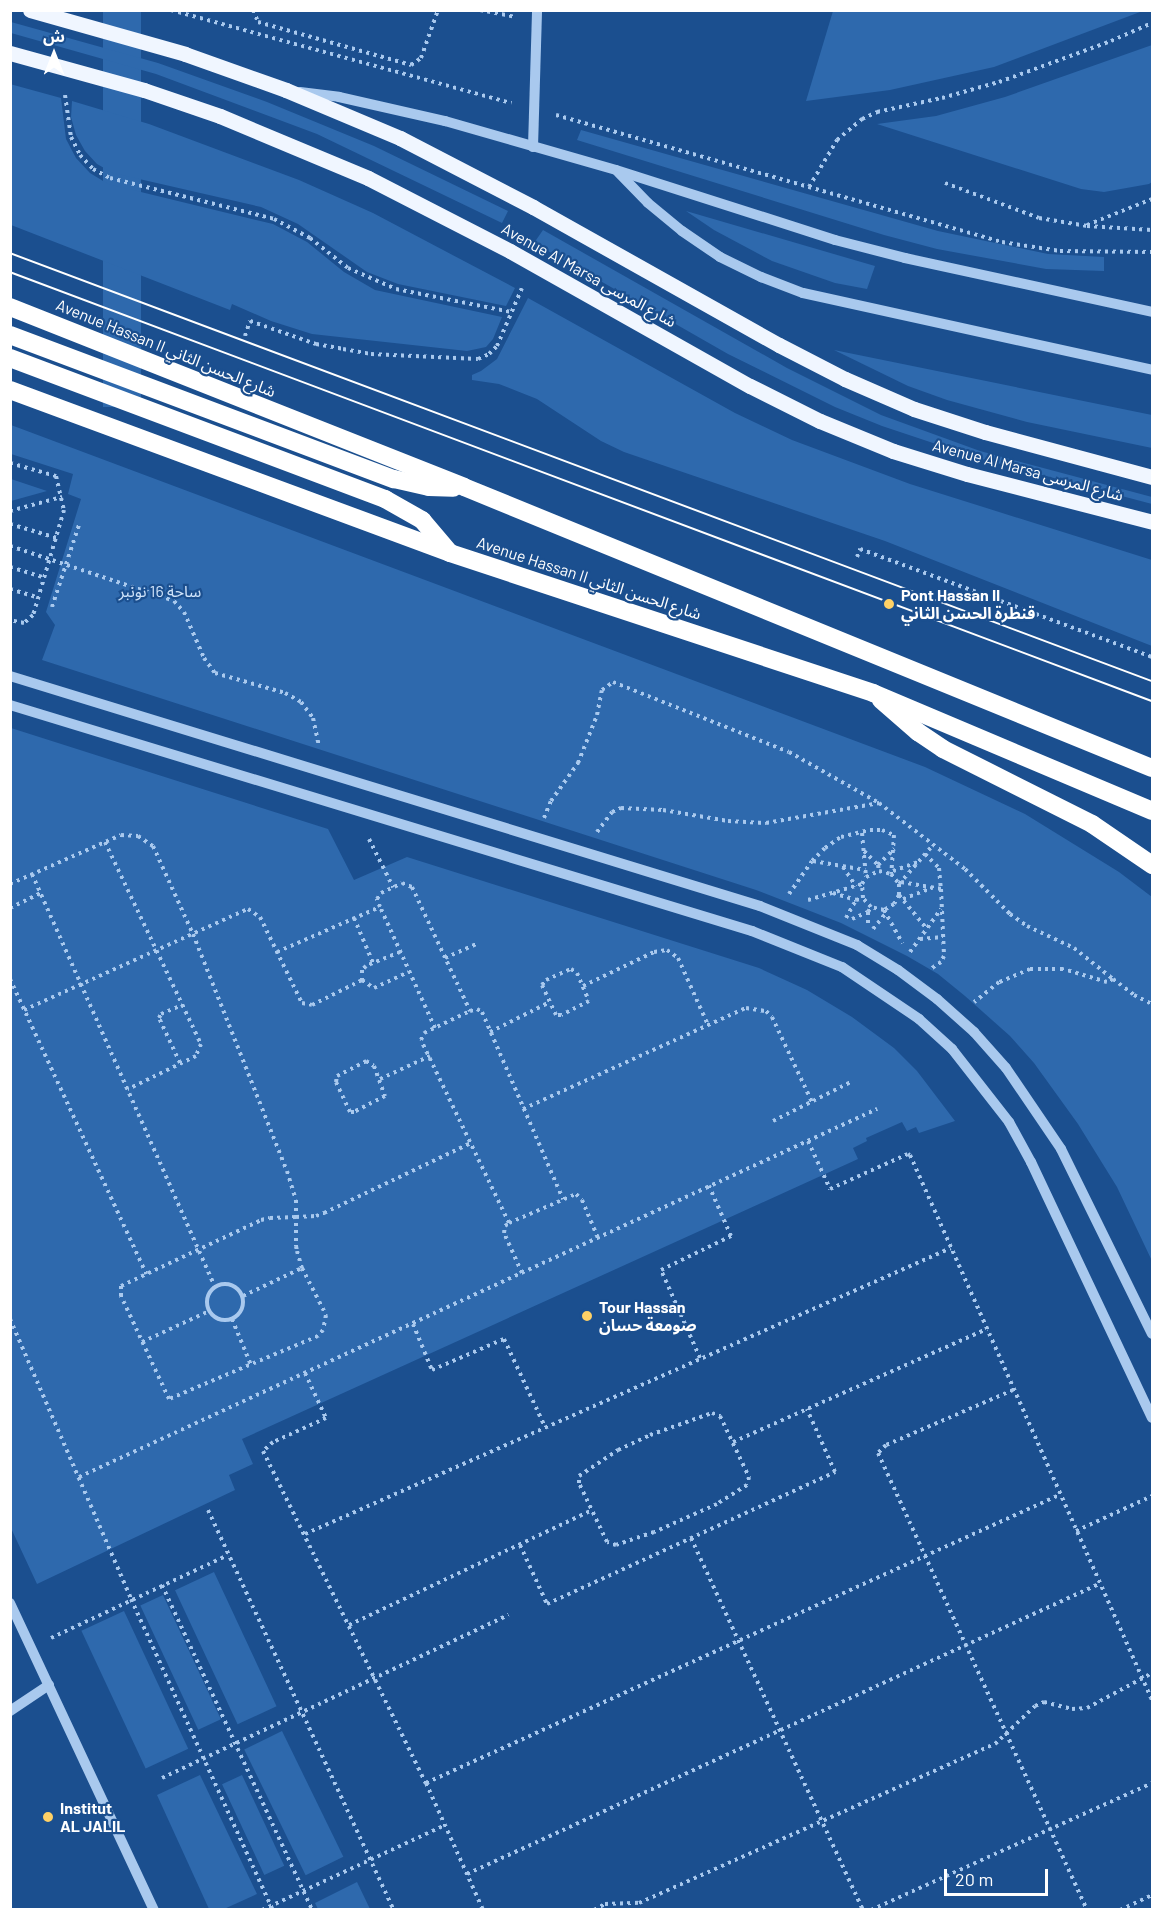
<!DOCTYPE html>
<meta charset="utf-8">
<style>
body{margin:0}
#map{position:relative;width:1163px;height:1920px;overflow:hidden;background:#1b4f8f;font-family:Barlow,"Noto Sans Arabic",sans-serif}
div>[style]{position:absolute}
.green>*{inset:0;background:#2e69ad;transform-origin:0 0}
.path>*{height:4px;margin-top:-2px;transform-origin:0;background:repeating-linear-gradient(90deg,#a9c9ee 0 3px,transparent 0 7.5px)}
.path>.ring{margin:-2px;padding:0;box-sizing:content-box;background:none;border:4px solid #a9c9ee;border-radius:50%}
.minor>*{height:10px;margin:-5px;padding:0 5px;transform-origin:5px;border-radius:5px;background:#a9c9ee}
.major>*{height:15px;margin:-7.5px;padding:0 7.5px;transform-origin:7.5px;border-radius:7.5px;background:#f0f6ff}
.highway>*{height:18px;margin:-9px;padding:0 9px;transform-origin:9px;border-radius:9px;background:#fff}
.tram>*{height:1.5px;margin:-0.75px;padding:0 0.75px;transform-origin:0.75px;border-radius:0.75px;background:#fff}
.dots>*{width:16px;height:16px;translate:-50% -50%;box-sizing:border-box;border:3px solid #1b4f8f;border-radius:50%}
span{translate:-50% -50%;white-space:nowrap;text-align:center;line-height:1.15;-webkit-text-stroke:4.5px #1b4f8f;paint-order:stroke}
.street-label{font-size:16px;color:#fff}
.park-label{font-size:16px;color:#cfe3fa}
.poi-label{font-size:16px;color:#fff;font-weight:700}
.left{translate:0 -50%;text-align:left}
.frame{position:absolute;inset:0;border:12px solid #fff;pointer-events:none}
.north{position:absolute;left:24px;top:24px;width:60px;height:60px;-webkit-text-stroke:4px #1b4f8f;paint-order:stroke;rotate:0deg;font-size:16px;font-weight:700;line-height:24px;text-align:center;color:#fff}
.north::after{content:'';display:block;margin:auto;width:21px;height:27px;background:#fff;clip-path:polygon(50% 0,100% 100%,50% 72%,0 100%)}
.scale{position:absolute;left:944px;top:1869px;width:104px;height:27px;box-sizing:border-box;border:3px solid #fff;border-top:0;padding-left:8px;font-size:18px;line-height:21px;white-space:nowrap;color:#fff;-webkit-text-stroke:4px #1b4f8f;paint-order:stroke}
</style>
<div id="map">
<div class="green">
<div style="left:103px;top:11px;width:38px;height:396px"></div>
<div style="clip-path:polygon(1136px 11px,1140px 12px,994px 67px,890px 90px,806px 101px,833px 11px)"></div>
<div style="clip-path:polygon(11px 22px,158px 63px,267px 102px,374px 146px,508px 211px,502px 223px,317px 134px,156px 74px,11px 33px)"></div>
<div style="clip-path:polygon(1152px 45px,1152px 182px,1149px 184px,1104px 192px,1081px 189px,877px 124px,936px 116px,1005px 97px)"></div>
<div style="clip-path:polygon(10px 84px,61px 98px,66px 139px,76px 158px,90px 173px,108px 184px,273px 224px,307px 242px,344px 272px,375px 290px,502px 317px,493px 339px,486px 347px,467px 351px,312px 334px,271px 321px,232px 304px,230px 310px,11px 225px)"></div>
<div style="clip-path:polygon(72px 101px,149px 124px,299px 180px,373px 213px,515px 288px,506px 306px,398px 284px,367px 272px,298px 224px,261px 207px,113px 173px,97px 164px,85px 151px,76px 135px,71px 117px)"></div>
<div style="clip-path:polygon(581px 130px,938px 231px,1048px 254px,1104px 257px,1104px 271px,1046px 269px,937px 249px,884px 235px,577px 140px)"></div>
<div style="clip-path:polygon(686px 211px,875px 266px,867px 289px,835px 283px,772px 261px,714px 230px)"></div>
<div style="clip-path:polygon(543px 230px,787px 368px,881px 415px,980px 451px,1152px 497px,1152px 504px,978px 458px,882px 426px,835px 407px,728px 354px,534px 243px)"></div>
<div style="clip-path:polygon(528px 298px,735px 413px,792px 440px,910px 484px,1152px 560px,1152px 646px,885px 541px,624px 452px,601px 441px,537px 399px,499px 384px,472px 380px,472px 375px,481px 371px,497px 359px)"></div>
<div style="clip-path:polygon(834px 350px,1152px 415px,1152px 448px,1027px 422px,947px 400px,908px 386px)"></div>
<div style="clip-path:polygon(11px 425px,925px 767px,1025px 814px,1119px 872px,1152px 897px,1152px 1261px,1117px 1187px,1078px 1124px,1034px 1063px,1010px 1036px,965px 996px,938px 974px,907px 956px,841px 923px,756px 890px,42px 660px,55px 625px,46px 612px,81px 499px,68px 494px,73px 474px,11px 454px)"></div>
<div style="clip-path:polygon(11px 479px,47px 491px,11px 501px)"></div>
<div style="clip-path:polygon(11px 728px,328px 829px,354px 880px,407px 857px,759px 968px,807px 990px,852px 1017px,894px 1048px,917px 1071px,955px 1121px,919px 1133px,916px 1127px,907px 1131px,902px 1122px,866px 1138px,867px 1141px,853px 1148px,858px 1159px,242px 1439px,253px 1464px,229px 1475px,235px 1490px,37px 1584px,10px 1526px)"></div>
<div style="left:214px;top:1572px;width:148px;height:43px;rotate:65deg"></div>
<div style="left:163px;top:1595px;width:137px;height:25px;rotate:65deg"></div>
<div style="left:124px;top:1611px;width:152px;height:47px;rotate:65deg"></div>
<div style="left:282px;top:1731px;width:140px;height:42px;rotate:64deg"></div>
<div style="clip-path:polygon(200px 1775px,257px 1894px,224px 1909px,209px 1909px,157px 1795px)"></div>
<div style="left:242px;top:1775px;width:100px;height:22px;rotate:65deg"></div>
<div style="clip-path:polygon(357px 1882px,370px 1909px,318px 1909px,315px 1903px)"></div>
</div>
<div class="path">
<div style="left:171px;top:10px;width:353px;rotate:15.3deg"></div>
<div style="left:253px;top:10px;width:13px;rotate:67deg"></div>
<div style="left:258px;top:22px;width:159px;rotate:15.7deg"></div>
<div style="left:411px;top:65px;width:12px;rotate:-35deg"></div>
<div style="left:421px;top:58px;width:51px;rotate:-70.5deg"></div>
<div style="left:480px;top:10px;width:36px;rotate:11deg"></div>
<div style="left:65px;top:95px;width:42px;rotate:81.9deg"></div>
<div style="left:71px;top:137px;width:20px;rotate:63deg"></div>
<div style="left:80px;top:155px;width:19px;rotate:47deg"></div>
<div style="left:93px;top:169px;width:19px;rotate:28deg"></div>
<div style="left:110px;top:178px;width:169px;rotate:14deg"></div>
<div style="left:274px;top:219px;width:41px;rotate:27.8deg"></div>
<div style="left:310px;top:238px;width:48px;rotate:38.3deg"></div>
<div style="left:348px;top:268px;width:52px;rotate:23.6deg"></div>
<div style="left:396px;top:289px;width:117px;rotate:11.3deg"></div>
<div style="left:556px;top:115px;width:464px;rotate:15.9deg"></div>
<div style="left:1002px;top:242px;width:59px;rotate:8.8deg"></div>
<div style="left:1060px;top:251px;width:92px;rotate:0.6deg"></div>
<div style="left:945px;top:183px;width:100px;rotate:20.4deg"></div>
<div style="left:1039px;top:218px;width:49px;rotate:9.5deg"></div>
<div style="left:1087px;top:226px;width:65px;rotate:3.5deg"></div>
<div style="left:809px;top:187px;width:55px;rotate:-59.2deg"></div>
<div style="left:837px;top:140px;width:33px;rotate:-40deg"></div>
<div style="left:862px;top:119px;width:17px;rotate:-25deg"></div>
<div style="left:877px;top:112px;width:66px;rotate:-12.2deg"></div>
<div style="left:942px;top:98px;width:59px;rotate:-15.7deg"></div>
<div style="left:999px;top:82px;width:119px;rotate:-20.1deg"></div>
<div style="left:1111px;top:41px;width:45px;rotate:-23.7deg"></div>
<div style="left:1087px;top:225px;width:70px;rotate:-21.8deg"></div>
<div style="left:245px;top:336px;width:16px;rotate:-72deg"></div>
<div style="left:250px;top:321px;width:70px;rotate:19.2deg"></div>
<div style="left:316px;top:344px;width:27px;rotate:10deg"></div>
<div style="left:343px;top:349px;width:28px;rotate:10deg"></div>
<div style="left:371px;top:354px;width:107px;rotate:2.7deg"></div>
<div style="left:478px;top:359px;width:12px;rotate:-24deg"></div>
<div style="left:489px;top:354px;width:11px;rotate:-45deg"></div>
<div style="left:497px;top:346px;width:63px;rotate:-66.7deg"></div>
<div style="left:10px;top:463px;width:48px;rotate:15.8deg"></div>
<div style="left:56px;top:476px;width:35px;rotate:77deg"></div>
<div style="left:64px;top:510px;width:109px;rotate:106.4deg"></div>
<div style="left:33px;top:615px;width:12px;rotate:138deg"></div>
<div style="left:24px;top:623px;width:14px;rotate:-168deg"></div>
<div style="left:10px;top:511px;width:54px;rotate:-15.1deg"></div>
<div style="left:10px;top:524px;width:49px;rotate:16.6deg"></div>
<div style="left:10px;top:546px;width:173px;rotate:18.5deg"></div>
<div style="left:174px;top:601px;width:15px;rotate:48deg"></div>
<div style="left:184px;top:612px;width:50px;rotate:66.5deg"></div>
<div style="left:204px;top:658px;width:19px;rotate:54deg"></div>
<div style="left:215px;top:673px;width:73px;rotate:15.9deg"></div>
<div style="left:285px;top:693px;width:18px;rotate:29deg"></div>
<div style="left:301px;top:702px;width:20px;rotate:53deg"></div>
<div style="left:313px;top:718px;width:29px;rotate:78deg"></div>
<div style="left:857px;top:557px;width:9px;rotate:-69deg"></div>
<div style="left:860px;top:549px;width:311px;rotate:20.3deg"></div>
<div style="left:10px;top:567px;width:37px;rotate:17deg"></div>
<div style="left:10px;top:589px;width:30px;rotate:17deg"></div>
<div style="left:52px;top:607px;width:89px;rotate:-71.8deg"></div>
<div style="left:544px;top:818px;width:18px;rotate:-68deg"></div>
<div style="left:551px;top:801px;width:47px;rotate:-54.6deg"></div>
<div style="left:578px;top:763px;width:52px;rotate:-68.4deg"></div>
<div style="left:597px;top:715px;width:25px;rotate:-79deg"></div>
<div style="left:602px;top:690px;width:14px;rotate:-36deg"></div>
<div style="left:613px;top:682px;width:189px;rotate:21.7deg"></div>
<div style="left:789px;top:752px;width:103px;rotate:29.5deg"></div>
<div style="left:879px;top:803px;width:108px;rotate:37.5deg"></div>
<div style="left:965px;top:869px;width:64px;rotate:45deg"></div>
<div style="left:1010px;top:914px;width:21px;rotate:35deg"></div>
<div style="left:1027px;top:926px;width:52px;rotate:25.1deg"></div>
<div style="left:1074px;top:948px;width:50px;rotate:38.5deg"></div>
<div style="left:1113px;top:979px;width:7px;rotate:153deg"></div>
<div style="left:1107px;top:982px;width:46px;rotate:-163.5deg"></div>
<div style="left:1063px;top:969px;width:33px;rotate:180deg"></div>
<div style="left:1030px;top:969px;width:34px;rotate:157deg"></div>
<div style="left:999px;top:982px;width:32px;rotate:141deg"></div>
<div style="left:597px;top:832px;width:25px;rotate:-53deg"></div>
<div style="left:612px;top:812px;width:10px;rotate:-24deg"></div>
<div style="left:621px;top:808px;width:42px;rotate:2.7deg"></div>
<div style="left:663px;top:810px;width:66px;rotate:9.6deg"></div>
<div style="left:728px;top:821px;width:38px;rotate:3deg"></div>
<div style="left:766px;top:823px;width:115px;rotate:-10deg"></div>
<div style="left:862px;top:833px;width:44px;rotate:84.8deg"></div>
<div style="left:369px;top:839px;width:54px;rotate:63.4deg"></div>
<div style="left:105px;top:842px;width:224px;rotate:64.6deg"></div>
<div style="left:201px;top:1044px;width:13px;rotate:113deg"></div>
<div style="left:196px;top:1056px;width:76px;rotate:154.1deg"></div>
<div style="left:864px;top:851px;width:20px;rotate:45deg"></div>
<div style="left:878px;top:865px;width:6px;rotate:81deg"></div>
<div style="left:925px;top:854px;width:20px;rotate:45deg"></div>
<div style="left:939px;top:868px;width:21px;rotate:85deg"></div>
<div style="left:941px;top:889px;width:67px;rotate:87.4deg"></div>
<div style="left:944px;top:956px;width:7px;rotate:117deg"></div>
<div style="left:941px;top:962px;width:11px;rotate:146deg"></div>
<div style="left:813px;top:861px;width:53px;rotate:9.8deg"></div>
<div style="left:878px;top:865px;width:23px;rotate:-45deg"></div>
<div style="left:843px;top:867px;width:23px;rotate:56deg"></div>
<div style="left:893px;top:871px;width:27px;rotate:-20deg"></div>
<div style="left:32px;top:874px;width:451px;rotate:66.1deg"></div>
<div style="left:901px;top:882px;width:41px;rotate:9.9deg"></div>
<div style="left:10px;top:884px;width:121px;rotate:-23.8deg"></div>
<div style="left:121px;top:835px;width:17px;rotate:3deg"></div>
<div style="left:138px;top:836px;width:18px;rotate:34deg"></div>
<div style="left:153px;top:846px;width:97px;rotate:65.6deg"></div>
<div style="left:193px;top:934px;width:255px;rotate:68.4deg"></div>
<div style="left:287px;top:1171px;width:30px;rotate:73deg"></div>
<div style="left:296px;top:1200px;width:46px;rotate:90deg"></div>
<div style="left:296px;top:1246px;width:5px;rotate:79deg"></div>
<div style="left:297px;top:1251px;width:18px;rotate:74deg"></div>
<div style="left:302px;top:1268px;width:53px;rotate:62.9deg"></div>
<div style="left:326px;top:1315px;width:15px;rotate:101deg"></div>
<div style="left:323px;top:1330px;width:8px;rotate:130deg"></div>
<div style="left:318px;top:1336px;width:162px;rotate:157.1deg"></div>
<div style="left:169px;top:1399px;width:114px;rotate:-115deg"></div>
<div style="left:121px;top:1296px;width:10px;rotate:-90deg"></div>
<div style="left:121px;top:1286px;width:155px;rotate:-25.2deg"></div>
<div style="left:261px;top:1220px;width:9px;rotate:-13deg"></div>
<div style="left:270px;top:1218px;width:26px;rotate:-2deg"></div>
<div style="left:296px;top:1217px;width:20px;rotate:-3deg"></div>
<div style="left:316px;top:1216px;width:9px;rotate:-21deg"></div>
<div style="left:324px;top:1213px;width:163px;rotate:-25.5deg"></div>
<div style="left:899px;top:884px;width:52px;rotate:-48.9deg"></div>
<div style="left:833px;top:893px;width:24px;rotate:17deg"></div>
<div style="left:856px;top:900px;width:7px;rotate:-16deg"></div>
<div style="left:789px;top:894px;width:40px;rotate:-55.1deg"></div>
<div style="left:812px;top:861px;width:18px;rotate:-45deg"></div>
<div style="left:825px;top:848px;width:19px;rotate:-35deg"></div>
<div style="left:841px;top:837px;width:30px;rotate:-14deg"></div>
<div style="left:870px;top:830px;width:12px"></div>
<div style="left:882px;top:830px;width:13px;rotate:23deg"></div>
<div style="left:894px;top:835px;width:39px;rotate:94deg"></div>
<div style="left:899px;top:895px;width:10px;rotate:119deg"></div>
<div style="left:894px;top:904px;width:12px;rotate:149deg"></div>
<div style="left:884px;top:910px;width:13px;rotate:-167deg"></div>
<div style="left:871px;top:907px;width:12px;rotate:-132deg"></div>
<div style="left:863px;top:898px;width:14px;rotate:-94deg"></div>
<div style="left:862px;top:884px;width:8px;rotate:-60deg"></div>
<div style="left:866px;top:877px;width:14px;rotate:-25deg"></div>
<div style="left:879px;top:871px;width:12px;rotate:14deg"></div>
<div style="left:891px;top:874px;width:13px;rotate:51deg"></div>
<div style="left:899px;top:884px;width:11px;rotate:90deg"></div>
<div style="left:899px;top:895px;width:44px;rotate:50.5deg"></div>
<div style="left:903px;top:899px;width:31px;rotate:-21deg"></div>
<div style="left:808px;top:900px;width:56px;rotate:-16.5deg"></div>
<div style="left:10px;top:908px;width:34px;rotate:-26deg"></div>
<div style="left:884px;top:910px;width:38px;rotate:61deg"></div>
<div style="left:868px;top:912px;width:15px;rotate:90deg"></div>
<div style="left:354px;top:918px;width:49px;rotate:67.1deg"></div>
<div style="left:846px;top:918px;width:21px;rotate:-61deg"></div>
<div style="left:852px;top:919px;width:17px;rotate:-24deg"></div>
<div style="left:868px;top:912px;width:6px;rotate:-59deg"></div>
<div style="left:873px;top:929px;width:19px;rotate:-51deg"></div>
<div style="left:920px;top:939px;width:23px;rotate:-5deg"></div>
<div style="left:277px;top:952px;width:112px;rotate:-23.6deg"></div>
<div style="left:400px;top:952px;width:37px;rotate:158deg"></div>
<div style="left:366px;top:966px;width:6px;rotate:135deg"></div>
<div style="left:362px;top:970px;width:10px;rotate:90deg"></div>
<div style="left:362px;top:980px;width:14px;rotate:34deg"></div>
<div style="left:374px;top:988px;width:38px;rotate:-25deg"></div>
<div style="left:910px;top:952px;width:53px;rotate:-54.2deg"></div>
<div style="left:445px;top:958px;width:34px;rotate:-24deg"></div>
<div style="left:571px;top:969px;width:7px;rotate:34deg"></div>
<div style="left:577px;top:973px;width:30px;rotate:67deg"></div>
<div style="left:589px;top:1001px;width:31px;rotate:153deg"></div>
<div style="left:561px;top:1015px;width:5px;rotate:180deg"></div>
<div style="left:556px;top:1015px;width:33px;rotate:-115deg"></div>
<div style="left:542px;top:985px;width:6px;rotate:-51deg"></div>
<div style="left:546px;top:980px;width:27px;rotate:-24deg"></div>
<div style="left:10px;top:979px;width:325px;rotate:65.2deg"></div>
<div style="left:1113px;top:979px;width:26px;rotate:37deg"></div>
<div style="left:1134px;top:995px;width:20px;rotate:27deg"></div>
<div style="left:583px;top:986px;width:79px;rotate:-25.6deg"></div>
<div style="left:654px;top:952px;width:13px;rotate:-9deg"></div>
<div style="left:667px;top:950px;width:14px;rotate:36deg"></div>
<div style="left:678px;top:958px;width:73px;rotate:65.9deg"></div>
<div style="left:24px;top:1010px;width:246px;rotate:-24.3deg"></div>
<div style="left:248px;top:909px;width:14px;rotate:34deg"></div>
<div style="left:260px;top:917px;width:96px;rotate:64deg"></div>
<div style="left:302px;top:1003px;width:10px;rotate:11deg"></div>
<div style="left:312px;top:1005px;width:56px;rotate:-26.6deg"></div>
<div style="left:435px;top:1028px;width:133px;rotate:-114.4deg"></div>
<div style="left:380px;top:907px;width:9px;rotate:-111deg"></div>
<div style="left:377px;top:899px;width:7px;rotate:-56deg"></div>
<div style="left:381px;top:893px;width:23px;rotate:-25deg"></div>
<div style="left:402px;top:883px;width:11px;rotate:22deg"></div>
<div style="left:412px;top:887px;width:137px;rotate:64.9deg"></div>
<div style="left:490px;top:1032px;width:65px;rotate:-26.6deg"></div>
<div style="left:366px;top:1061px;width:9px;rotate:32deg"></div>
<div style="left:374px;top:1066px;width:32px;rotate:70deg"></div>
<div style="left:385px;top:1096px;width:35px;rotate:153deg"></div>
<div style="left:354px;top:1112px;width:4px;rotate:180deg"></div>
<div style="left:350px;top:1112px;width:33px;rotate:-115deg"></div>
<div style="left:336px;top:1082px;width:6px;rotate:-81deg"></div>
<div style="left:337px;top:1076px;width:33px;rotate:-27deg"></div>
<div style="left:180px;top:1063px;width:50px;rotate:-115deg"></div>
<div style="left:159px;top:1018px;width:4px;rotate:-63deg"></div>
<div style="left:161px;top:1014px;width:23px;rotate:-23deg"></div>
<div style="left:380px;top:1079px;width:55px;rotate:-24.7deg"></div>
<div style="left:523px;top:1109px;width:245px;rotate:-24.4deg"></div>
<div style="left:746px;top:1008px;width:20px;rotate:9deg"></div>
<div style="left:766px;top:1011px;width:8px;rotate:45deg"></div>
<div style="left:772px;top:1017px;width:94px;rotate:64.8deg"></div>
<div style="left:773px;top:1121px;width:87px;rotate:-26.6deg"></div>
<div style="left:808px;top:1141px;width:53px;rotate:65.4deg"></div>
<div style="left:830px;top:1189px;width:85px;rotate:-24.2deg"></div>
<div style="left:908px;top:1154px;width:2px;rotate:27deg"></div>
<div style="left:910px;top:1155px;width:596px;rotate:66.06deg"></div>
<div style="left:509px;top:1223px;width:203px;rotate:-115.7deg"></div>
<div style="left:421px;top:1040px;width:8px;rotate:-67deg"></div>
<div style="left:424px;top:1033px;width:51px;rotate:-25.6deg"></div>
<div style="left:470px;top:1011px;width:7px;rotate:-16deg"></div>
<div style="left:477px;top:1009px;width:6px;rotate:31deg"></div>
<div style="left:482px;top:1012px;width:204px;rotate:66.6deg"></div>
<div style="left:1151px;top:1267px;width:1px"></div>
<div style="left:522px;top:1273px;width:44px;rotate:-114.2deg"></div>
<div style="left:504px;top:1233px;width:7px;rotate:-82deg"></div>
<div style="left:505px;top:1226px;width:5px;rotate:-37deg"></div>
<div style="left:509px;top:1223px;width:73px;rotate:-23.4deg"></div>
<div style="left:576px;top:1194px;width:8px;rotate:45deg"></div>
<div style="left:582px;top:1200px;width:41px;rotate:67.2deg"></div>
<div class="ring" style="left:207px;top:1284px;width:32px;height:32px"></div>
<div style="left:243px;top:1296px;width:65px;rotate:-25.4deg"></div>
<div style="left:10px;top:1319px;width:305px;rotate:66.6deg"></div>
<div style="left:131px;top:1599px;width:342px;rotate:65.5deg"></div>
<div style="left:232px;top:1319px;width:50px;rotate:67.6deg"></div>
<div style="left:413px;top:1324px;width:50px;rotate:67.6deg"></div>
<div style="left:432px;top:1370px;width:78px;rotate:-23.3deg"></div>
<div style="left:504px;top:1339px;width:97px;rotate:65deg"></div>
<div style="left:142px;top:1342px;width:74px;rotate:-24.8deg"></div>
<div style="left:700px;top:1358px;width:96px;rotate:-113.9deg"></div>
<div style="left:661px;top:1270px;width:78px;rotate:-25.9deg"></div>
<div style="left:731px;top:1236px;width:55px;rotate:-113.7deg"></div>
<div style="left:305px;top:1373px;width:50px;rotate:65deg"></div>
<div style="left:326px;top:1418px;width:58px;rotate:155.6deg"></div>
<div style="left:273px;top:1442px;width:13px;rotate:138deg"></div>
<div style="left:263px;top:1451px;width:370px;rotate:63.9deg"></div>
<div style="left:426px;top:1783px;width:139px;rotate:65.8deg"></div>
<div style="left:1013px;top:1390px;width:138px;rotate:156.6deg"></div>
<div style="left:886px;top:1445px;width:11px;rotate:135deg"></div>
<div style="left:878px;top:1453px;width:503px;rotate:65.42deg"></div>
<div style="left:712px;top:1413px;width:9px;rotate:21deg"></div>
<div style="left:720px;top:1416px;width:68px;rotate:64.6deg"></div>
<div style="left:749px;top:1477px;width:8px;rotate:104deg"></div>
<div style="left:747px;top:1485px;width:36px;rotate:148deg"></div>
<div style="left:717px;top:1504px;width:69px;rotate:156deg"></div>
<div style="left:654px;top:1532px;width:40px;rotate:161.1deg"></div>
<div style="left:616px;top:1545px;width:9px;rotate:-162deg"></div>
<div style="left:607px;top:1542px;width:65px;rotate:-115.4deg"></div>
<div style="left:579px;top:1483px;width:7px;rotate:-90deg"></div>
<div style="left:579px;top:1476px;width:47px;rotate:-33.7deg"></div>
<div style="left:618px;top:1450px;width:35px;rotate:-25deg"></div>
<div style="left:650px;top:1435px;width:66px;rotate:-19.5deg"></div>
<div style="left:733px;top:1442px;width:278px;rotate:-24deg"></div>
<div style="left:79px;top:1477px;width:879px;rotate:-24.76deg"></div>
<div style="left:208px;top:1510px;width:441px;rotate:65.1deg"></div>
<div style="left:1076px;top:1531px;width:84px;rotate:-24.7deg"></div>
<div style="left:305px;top:1534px;width:706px;rotate:-23.88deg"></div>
<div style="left:691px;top:1538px;width:410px;rotate:65.2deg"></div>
<div style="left:520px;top:1545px;width:65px;rotate:65.4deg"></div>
<div style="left:547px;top:1604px;width:317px;rotate:-24.6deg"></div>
<div style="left:835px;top:1472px;width:69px;rotate:-114deg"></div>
<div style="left:162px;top:1585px;width:358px;rotate:65.2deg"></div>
<div style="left:349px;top:1625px;width:269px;rotate:-25.3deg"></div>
<div style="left:51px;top:1638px;width:195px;rotate:-25.1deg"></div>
<div style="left:162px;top:1778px;width:383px;rotate:-25.2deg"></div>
<div style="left:426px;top:1783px;width:695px;rotate:-24.46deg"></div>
<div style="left:467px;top:1874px;width:695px;rotate:-24.65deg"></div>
<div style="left:262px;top:1910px;width:202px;rotate:-24.9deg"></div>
<div style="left:594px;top:1910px;width:13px;rotate:-29deg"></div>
<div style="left:605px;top:1904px;width:34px;rotate:-2deg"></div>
<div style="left:639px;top:1903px;width:390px;rotate:-24.1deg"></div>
<div style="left:995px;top:1744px;width:55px;rotate:-43.5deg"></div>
<div style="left:1035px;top:1706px;width:10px;rotate:-24deg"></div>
<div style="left:1044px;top:1702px;width:29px;rotate:14deg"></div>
<div style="left:1072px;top:1709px;width:15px;rotate:-4deg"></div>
<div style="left:1087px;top:1708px;width:74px;rotate:-28.3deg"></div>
<div style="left:871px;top:1910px;width:308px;rotate:-24.3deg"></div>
<div style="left:1120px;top:1910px;width:35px;rotate:-25deg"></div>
</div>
<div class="minor">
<div style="left:300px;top:92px;width:39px;rotate:7deg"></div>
<div style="left:339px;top:97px;width:109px;rotate:12.8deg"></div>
<div style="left:445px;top:121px;width:178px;rotate:16deg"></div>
<div style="left:616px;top:170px;width:230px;rotate:17.7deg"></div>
<div style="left:835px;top:240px;width:72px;rotate:14.4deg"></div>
<div style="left:905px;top:258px;width:253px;rotate:12.3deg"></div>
<div style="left:533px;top:147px;width:137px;rotate:-88.3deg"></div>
<div style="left:618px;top:172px;width:43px;rotate:45.9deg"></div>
<div style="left:648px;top:203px;width:44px;rotate:39.5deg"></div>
<div style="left:682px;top:231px;width:46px;rotate:34.4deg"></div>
<div style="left:720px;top:257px;width:46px;rotate:26deg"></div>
<div style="left:761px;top:277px;width:45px;rotate:20.9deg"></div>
<div style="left:803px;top:293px;width:357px;rotate:12.4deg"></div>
<div style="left:10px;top:676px;width:784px;rotate:17.05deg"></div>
<div style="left:760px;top:906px;width:105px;rotate:21.9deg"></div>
<div style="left:857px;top:945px;width:48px;rotate:31.4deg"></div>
<div style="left:898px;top:970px;width:49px;rotate:36.6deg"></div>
<div style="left:937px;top:999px;width:50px;rotate:41.7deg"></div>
<div style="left:974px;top:1032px;width:48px;rotate:48.4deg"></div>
<div style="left:1006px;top:1068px;width:98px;rotate:55.8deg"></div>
<div style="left:1061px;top:1149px;width:206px;rotate:63.8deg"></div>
<div style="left:10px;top:705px;width:776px;rotate:16.94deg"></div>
<div style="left:752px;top:931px;width:97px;rotate:21.8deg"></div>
<div style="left:842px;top:967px;width:93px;rotate:34deg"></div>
<div style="left:919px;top:1019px;width:45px;rotate:42.3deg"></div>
<div style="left:952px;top:1049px;width:93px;rotate:52deg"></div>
<div style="left:1009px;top:1122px;width:46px;rotate:61.2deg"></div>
<div style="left:1031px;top:1162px;width:283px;rotate:64.7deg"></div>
<div style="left:10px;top:1603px;width:339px;rotate:64.9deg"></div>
<div style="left:10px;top:1711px;width:47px;rotate:-33.7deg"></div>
</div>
<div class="major">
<div style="left:30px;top:10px;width:161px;rotate:15.8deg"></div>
<div style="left:185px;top:54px;width:107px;rotate:19.6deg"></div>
<div style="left:286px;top:90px;width:124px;rotate:22.8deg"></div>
<div style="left:400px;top:138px;width:150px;rotate:27.4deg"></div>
<div style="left:533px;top:207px;width:282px;rotate:29.3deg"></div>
<div style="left:779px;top:345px;width:74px;rotate:27.3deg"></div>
<div style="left:845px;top:379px;width:75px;rotate:23.5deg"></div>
<div style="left:914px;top:409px;width:75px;rotate:17.9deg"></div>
<div style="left:985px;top:432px;width:173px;rotate:15.1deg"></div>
<div style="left:10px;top:53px;width:139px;rotate:15.4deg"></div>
<div style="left:144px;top:90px;width:80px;rotate:18.9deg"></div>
<div style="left:220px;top:116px;width:160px;rotate:22.7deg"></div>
<div style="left:368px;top:178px;width:160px;rotate:27.2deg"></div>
<div style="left:510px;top:251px;width:275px;rotate:29.4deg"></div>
<div style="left:750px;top:386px;width:78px;rotate:26.6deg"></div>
<div style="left:820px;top:421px;width:79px;rotate:22.3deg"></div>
<div style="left:893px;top:451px;width:77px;rotate:17.3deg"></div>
<div style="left:967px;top:474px;width:191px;rotate:14.5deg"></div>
</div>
<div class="highway">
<div style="left:10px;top:307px;width:488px;rotate:21.6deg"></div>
<div style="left:464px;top:487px;width:743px;rotate:22.22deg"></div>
<div style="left:10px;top:335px;width:410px;rotate:20.6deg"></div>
<div style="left:394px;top:479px;width:36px;rotate:13deg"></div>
<div style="left:429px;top:487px;width:24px;rotate:2deg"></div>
<div style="left:10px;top:358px;width:401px;rotate:20.6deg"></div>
<div style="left:385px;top:499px;width:43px;rotate:29.6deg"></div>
<div style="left:422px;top:520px;width:43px;rotate:49.7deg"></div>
<div style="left:10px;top:390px;width:469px;rotate:20.3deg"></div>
<div style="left:450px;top:553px;width:446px;rotate:18.3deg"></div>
<div style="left:873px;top:693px;width:303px;rotate:22.9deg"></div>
<div style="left:881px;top:700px;width:49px;rotate:40.9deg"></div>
<div style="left:918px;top:732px;width:30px;rotate:34deg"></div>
<div style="left:943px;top:749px;width:167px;rotate:26.7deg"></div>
<div style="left:1092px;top:824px;width:73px;rotate:34.3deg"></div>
</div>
<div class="tram">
<div style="left:10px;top:253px;width:1220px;rotate:20.55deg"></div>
<div style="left:10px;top:272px;width:1220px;rotate:20.59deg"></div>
</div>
<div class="dots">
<div style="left:889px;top:604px;background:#ffd166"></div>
<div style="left:587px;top:1316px;background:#ffd166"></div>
<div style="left:48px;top:1817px;background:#ffd166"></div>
</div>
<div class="street-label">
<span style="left:589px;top:275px;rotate:29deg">Avenue Al Marsa شارع المرسى</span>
<span style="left:166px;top:348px;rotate:22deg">Avenue Hassan II شارع الحسن الثاني</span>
<span style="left:1028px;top:470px;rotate:15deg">Avenue Al Marsa شارع المرسى</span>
<span style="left:589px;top:578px;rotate:18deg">Avenue Hassan II شارع الحسن الثاني</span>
</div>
<div class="park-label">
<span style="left:160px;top:591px">ساحة 16 نونبر</span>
</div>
<div class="poi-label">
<span class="left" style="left:901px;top:604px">Pont Hassan II<br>قنطرة الحسن الثاني</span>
<span class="left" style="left:599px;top:1316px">Tour Hassan<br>صومعة حسان</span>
<span class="left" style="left:60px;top:1817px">Institut<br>AL JALIL</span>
</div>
<div class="frame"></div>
<div class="north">ش</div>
<div class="scale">20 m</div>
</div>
